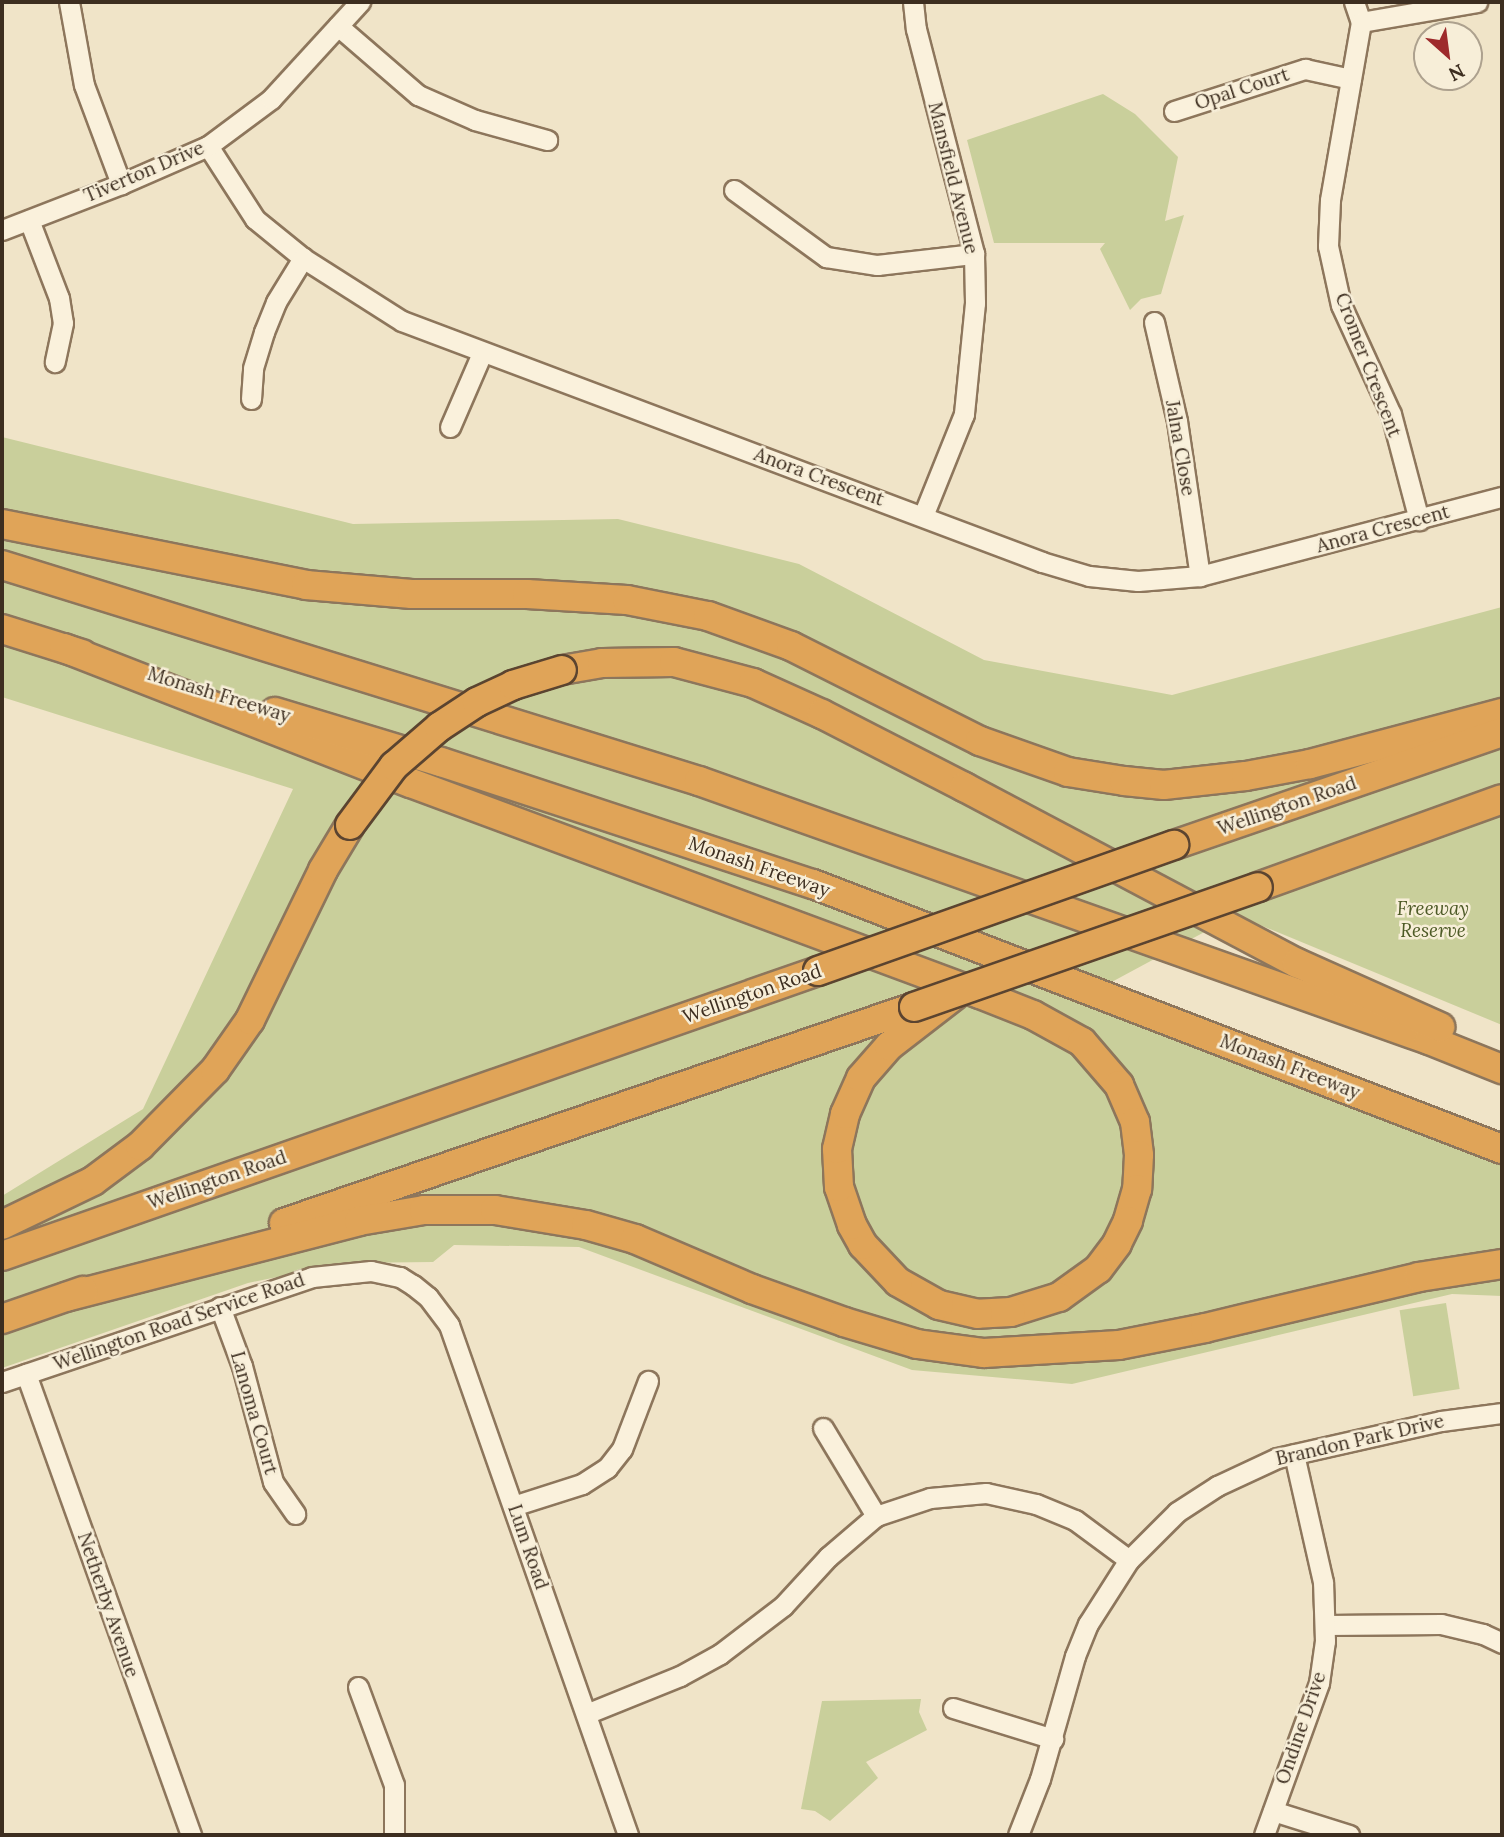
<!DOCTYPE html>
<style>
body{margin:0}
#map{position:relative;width:1504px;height:1837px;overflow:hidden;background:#f0e4c8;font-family:Lora,serif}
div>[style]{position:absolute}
.green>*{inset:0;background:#c9cf9b;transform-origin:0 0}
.roads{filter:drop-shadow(2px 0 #8d765c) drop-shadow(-2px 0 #8d765c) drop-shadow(0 2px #8d765c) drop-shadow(0 -2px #8d765c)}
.minor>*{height:19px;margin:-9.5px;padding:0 9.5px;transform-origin:9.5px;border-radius:9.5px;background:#faf1dc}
.highway>*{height:28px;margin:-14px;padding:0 14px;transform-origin:14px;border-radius:14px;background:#e0a458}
.bridges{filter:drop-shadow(2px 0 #5b4430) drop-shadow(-2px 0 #5b4430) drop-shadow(0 2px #5b4430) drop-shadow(0 -2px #5b4430)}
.highway-bridge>*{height:28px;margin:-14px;padding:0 14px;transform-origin:14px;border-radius:14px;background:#e0a458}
span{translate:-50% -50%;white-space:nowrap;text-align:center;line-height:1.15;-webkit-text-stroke:5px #f7eed8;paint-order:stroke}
.street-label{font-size:19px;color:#3d2e20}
.park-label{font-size:19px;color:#4d5a26;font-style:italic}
.frame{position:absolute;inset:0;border:4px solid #3d2e20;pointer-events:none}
.north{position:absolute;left:1413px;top:21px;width:70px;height:70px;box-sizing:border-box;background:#f7eed8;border:2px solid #ada18e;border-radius:50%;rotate:152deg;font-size:19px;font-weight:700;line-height:28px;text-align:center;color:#3d2e20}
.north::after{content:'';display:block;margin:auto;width:24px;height:32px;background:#9e2a2b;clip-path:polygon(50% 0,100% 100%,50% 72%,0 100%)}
</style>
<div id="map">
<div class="green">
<div style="clip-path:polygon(1103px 94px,1135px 114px,1178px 157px,1165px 221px,1184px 215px,1161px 294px,1141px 299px,1130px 310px,1100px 249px,1105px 243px,994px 243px,967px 140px)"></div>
<div style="clip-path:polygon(2px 437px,353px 524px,618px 519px,799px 564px,984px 660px,1172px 695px,1502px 607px,1502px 1025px,1236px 915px,1095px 991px,1502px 1149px,1502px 1296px,1452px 1294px,1072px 1384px,912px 1370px,579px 1247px,454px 1245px,433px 1262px,346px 1263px,248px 1283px,2px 1368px,2px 1196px,143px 1109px,293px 789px,2px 697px)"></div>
<div style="left:1446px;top:1303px;width:87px;height:47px;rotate:81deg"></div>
<div style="clip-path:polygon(921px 1699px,919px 1712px,927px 1730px,866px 1762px,878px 1778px,830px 1821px,815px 1811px,801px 1809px,822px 1701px)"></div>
</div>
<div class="roads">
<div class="minor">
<div style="left:69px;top:2px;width:84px;rotate:79.8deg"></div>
<div style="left:84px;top:85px;width:106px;rotate:69.5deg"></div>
<div style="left:913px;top:2px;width:27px;rotate:84deg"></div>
<div style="left:916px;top:29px;width:232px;rotate:75.5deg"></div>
<div style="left:974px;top:254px;width:49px;rotate:88.8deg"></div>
<div style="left:975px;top:303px;width:112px;rotate:95.7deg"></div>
<div style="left:964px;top:414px;width:110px;rotate:111.9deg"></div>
<div style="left:1354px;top:2px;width:21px;rotate:71deg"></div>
<div style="left:1361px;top:22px;width:181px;rotate:99.9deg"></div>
<div style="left:1330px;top:200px;width:46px;rotate:92.5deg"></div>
<div style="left:1328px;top:246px;width:60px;rotate:77.6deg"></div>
<div style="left:1341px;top:305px;width:120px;rotate:65.4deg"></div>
<div style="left:1391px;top:414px;width:110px;rotate:75.2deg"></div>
<div style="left:1361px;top:22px;width:118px;rotate:-9.8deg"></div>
<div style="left:338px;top:26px;width:106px;rotate:40.8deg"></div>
<div style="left:418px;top:95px;width:62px;rotate:23.7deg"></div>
<div style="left:475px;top:120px;width:75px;rotate:15.5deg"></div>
<div style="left:1174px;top:111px;width:138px;rotate:-17.8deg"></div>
<div style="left:1305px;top:69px;width:47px;rotate:12.3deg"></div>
<div style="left:208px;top:146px;width:87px;rotate:57.2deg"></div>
<div style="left:255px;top:219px;width:62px;rotate:39.1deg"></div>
<div style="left:303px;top:258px;width:117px;rotate:32.5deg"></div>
<div style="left:402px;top:321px;width:684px;rotate:20.63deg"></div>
<div style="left:1042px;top:562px;width:49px;rotate:16.6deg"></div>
<div style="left:1089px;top:576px;width:49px;rotate:5.8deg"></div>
<div style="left:1138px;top:581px;width:62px;rotate:-4.6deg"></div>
<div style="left:1200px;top:576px;width:312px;rotate:-14.7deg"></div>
<div style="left:734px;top:190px;width:114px;rotate:36.1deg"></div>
<div style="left:826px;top:257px;width:52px;rotate:8.9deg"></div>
<div style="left:877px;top:265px;width:98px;rotate:-6.5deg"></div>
<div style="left:29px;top:220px;width:84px;rotate:69deg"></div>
<div style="left:59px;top:298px;width:25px;rotate:81deg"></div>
<div style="left:63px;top:323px;width:40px;rotate:102deg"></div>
<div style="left:2px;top:230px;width:128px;rotate:-21.1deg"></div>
<div style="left:121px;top:184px;width:95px;rotate:-23.6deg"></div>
<div style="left:208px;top:146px;width:79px;rotate:-36.7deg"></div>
<div style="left:271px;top:99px;width:132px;rotate:-47.5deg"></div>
<div style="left:1154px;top:322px;width:102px;rotate:76.9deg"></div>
<div style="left:1177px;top:421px;width:157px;rotate:81.6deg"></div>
<div style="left:251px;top:399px;width:31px;rotate:-86deg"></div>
<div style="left:253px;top:368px;width:38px;rotate:-73deg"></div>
<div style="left:264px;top:332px;width:32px;rotate:-68deg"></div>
<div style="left:276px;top:302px;width:52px;rotate:-58.5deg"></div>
<div style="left:450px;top:427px;width:81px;rotate:-66.6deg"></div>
<div style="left:220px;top:1307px;width:63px;rotate:69.6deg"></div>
<div style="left:242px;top:1366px;width:120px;rotate:75deg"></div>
<div style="left:273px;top:1482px;width:39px;rotate:55deg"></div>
<div style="left:26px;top:1374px;width:490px;rotate:70.3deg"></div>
<div style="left:2px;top:1382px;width:327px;rotate:-18.7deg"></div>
<div style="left:312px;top:1277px;width:59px;rotate:-5.8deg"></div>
<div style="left:371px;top:1271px;width:30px;rotate:12deg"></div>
<div style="left:400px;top:1277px;width:15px;rotate:32deg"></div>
<div style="left:413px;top:1285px;width:19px;rotate:39deg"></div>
<div style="left:428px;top:1297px;width:35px;rotate:53deg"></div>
<div style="left:449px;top:1325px;width:541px;rotate:70.66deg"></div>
<div style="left:823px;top:1428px;width:103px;rotate:58.9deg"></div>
<div style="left:513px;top:1506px;width:72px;rotate:-17.7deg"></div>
<div style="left:582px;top:1484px;width:30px;rotate:-33deg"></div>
<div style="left:607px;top:1468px;width:24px;rotate:-52deg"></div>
<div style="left:622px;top:1449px;width:73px;rotate:-69.1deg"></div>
<div style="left:1327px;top:1625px;width:114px;rotate:-0.5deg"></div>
<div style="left:1441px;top:1624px;width:43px;rotate:13.4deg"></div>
<div style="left:1483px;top:1634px;width:21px;rotate:25deg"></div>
<div style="left:358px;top:1687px;width:104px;rotate:69.8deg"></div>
<div style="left:394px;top:1785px;width:50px;rotate:90deg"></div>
<div style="left:953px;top:1708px;width:105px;rotate:17.2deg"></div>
<div style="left:586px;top:1714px;width:101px;rotate:-22deg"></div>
<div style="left:680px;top:1676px;width:46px;rotate:-28.8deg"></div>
<div style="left:720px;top:1654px;width:79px;rotate:-37.3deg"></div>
<div style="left:783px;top:1606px;width:67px;rotate:-47.4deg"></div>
<div style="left:828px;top:1557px;width:63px;rotate:-40.5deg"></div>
<div style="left:876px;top:1516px;width:57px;rotate:-18.4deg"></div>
<div style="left:930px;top:1498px;width:56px;rotate:-5.1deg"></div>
<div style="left:986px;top:1493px;width:51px;rotate:12.4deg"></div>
<div style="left:1036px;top:1504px;width:42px;rotate:22.3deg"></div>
<div style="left:1075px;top:1520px;width:67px;rotate:36.5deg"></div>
<div style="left:1273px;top:1811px;width:80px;rotate:17.5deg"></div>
<div style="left:1018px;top:1835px;width:60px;rotate:-68.6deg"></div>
<div style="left:1040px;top:1779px;width:128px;rotate:-74.1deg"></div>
<div style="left:1075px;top:1656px;width:35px;rotate:-68deg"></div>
<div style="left:1088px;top:1624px;width:76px;rotate:-57.4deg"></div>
<div style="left:1129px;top:1560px;width:68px;rotate:-45deg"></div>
<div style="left:1177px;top:1512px;width:48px;rotate:-33deg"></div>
<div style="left:1217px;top:1486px;width:66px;rotate:-25deg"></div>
<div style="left:1277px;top:1458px;width:168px;rotate:-12.7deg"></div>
<div style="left:1441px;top:1421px;width:62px;rotate:-7.5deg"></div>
<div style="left:1264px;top:1835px;width:162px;rotate:-70.1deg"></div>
<div style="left:1319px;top:1683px;width:42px;rotate:-81.9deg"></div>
<div style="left:1325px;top:1641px;width:59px;rotate:-91.9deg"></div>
<div style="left:1323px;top:1582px;width:131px;rotate:-102.8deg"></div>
</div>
<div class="highway">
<div style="left:2px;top:524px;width:310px;rotate:11.3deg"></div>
<div style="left:306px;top:585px;width:106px;rotate:4.9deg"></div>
<div style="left:412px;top:594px;width:115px"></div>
<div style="left:527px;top:594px;width:100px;rotate:3.4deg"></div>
<div style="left:627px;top:600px;width:83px;rotate:11.2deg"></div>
<div style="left:708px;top:616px;width:88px;rotate:19.9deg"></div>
<div style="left:791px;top:646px;width:212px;rotate:26.7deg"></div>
<div style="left:980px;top:741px;width:93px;rotate:19.4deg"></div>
<div style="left:1068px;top:772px;width:57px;rotate:9.1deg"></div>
<div style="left:1124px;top:781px;width:40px;rotate:5.7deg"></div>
<div style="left:1164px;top:785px;width:82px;rotate:-6.3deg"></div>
<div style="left:1246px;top:776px;width:65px;rotate:-10.6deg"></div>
<div style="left:1310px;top:764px;width:199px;rotate:-14.9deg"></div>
<div style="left:2px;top:565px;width:730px;rotate:17.22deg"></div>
<div style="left:699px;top:781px;width:775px;rotate:19.53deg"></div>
<div style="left:1429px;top:1040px;width:79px;rotate:21.7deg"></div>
<div style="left:2px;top:629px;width:84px;rotate:17.4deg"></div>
<div style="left:64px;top:648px;width:372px;rotate:21.3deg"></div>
<div style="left:411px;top:783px;width:607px;rotate:20.35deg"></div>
<div style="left:980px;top:994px;width:57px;rotate:21.6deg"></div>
<div style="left:1033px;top:1015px;width:56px;rotate:28.9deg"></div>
<div style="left:1082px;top:1042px;width:57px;rotate:49.3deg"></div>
<div style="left:1119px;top:1085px;width:40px;rotate:66.6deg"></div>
<div style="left:1135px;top:1122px;width:33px;rotate:83deg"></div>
<div style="left:1139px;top:1155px;width:34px;rotate:93deg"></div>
<div style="left:1137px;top:1189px;width:33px;rotate:106deg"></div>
<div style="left:1128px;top:1221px;width:25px;rotate:116deg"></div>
<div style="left:1117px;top:1244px;width:31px;rotate:127deg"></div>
<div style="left:1098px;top:1269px;width:48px;rotate:144.3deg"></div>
<div style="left:1059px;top:1297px;width:50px;rotate:162.6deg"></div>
<div style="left:1011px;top:1312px;width:33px;rotate:177deg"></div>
<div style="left:978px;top:1314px;width:40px;rotate:-167deg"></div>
<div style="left:939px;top:1305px;width:47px;rotate:-150.7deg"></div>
<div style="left:898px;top:1282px;width:51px;rotate:-133.4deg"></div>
<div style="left:863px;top:1245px;width:23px;rotate:-119deg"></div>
<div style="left:852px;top:1225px;width:40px;rotate:-108.9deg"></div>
<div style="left:839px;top:1187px;width:38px;rotate:-93deg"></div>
<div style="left:837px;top:1149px;width:36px;rotate:-77deg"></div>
<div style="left:845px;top:1114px;width:39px;rotate:-66deg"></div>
<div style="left:861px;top:1078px;width:43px;rotate:-48.8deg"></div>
<div style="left:889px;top:1046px;width:83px;rotate:-37.7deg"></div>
<div style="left:562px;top:670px;width:41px;rotate:-9.9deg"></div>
<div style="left:602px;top:663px;width:72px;rotate:-0.8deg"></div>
<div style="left:674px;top:662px;width:82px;rotate:14.9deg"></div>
<div style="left:753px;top:683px;width:76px;rotate:24.2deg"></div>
<div style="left:822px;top:714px;width:160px;rotate:27.2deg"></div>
<div style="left:964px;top:787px;width:377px;rotate:27.9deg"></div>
<div style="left:1297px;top:963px;width:157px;rotate:24.1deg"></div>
<div style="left:275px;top:712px;width:173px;rotate:16.8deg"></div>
<div style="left:441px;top:762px;width:391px;rotate:18.2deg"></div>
<div style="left:813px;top:884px;width:738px;rotate:21.04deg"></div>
<div style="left:1174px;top:845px;width:347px;rotate:-19deg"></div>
<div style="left:1258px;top:887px;width:259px;rotate:-19.8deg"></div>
<div style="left:284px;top:1223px;width:666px;rotate:-18.92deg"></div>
<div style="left:2px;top:1225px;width:101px;rotate:-25.8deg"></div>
<div style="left:93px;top:1181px;width:59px;rotate:-36.7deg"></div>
<div style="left:140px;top:1146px;width:107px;rotate:-45.4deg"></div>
<div style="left:215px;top:1070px;width:61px;rotate:-55deg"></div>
<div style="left:250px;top:1020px;width:167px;rotate:-64deg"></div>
<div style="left:323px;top:870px;width:52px;rotate:-59deg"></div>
<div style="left:2px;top:1256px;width:864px;rotate:-19.25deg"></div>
<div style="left:66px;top:1297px;width:303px;rotate:-14.5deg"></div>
<div style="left:359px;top:1221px;width:66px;rotate:-9.6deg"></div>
<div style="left:424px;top:1210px;width:71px"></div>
<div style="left:495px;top:1210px;width:92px;rotate:9.4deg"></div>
<div style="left:586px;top:1225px;width:51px;rotate:15.9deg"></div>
<div style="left:635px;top:1239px;width:127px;rotate:23.1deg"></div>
<div style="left:752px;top:1289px;width:98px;rotate:19.7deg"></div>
<div style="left:844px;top:1322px;width:76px;rotate:16.8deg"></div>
<div style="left:917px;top:1344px;width:68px;rotate:7.7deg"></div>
<div style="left:984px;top:1353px;width:135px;rotate:-3.4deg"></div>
<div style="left:1119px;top:1345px;width:88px;rotate:-11.2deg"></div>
<div style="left:1205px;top:1328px;width:220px;rotate:-13.4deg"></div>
<div style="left:1419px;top:1277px;width:84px;rotate:-8.9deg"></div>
<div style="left:2px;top:1319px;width:86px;rotate:-19.1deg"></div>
</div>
</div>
<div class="bridges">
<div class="highway-bridge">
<div style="left:350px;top:825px;width:74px;rotate:-53.3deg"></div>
<div style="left:394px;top:766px;width:60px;rotate:-40.9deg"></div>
<div style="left:439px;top:727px;width:45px;rotate:-33.3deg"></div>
<div style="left:477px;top:702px;width:40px;rotate:-25deg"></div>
<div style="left:513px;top:685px;width:51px;rotate:-17deg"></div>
<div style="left:818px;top:971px;width:378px;rotate:-19.5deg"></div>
<div style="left:914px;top:1007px;width:364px;rotate:-19.2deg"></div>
</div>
</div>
<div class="street-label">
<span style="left:1242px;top:89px;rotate:-18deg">Opal Court</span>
<span style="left:144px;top:172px;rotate:-23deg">Tiverton Drive</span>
<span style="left:953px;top:178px;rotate:76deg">Mansfield Avenue</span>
<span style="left:1368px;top:365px;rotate:69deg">Cromer Crescent</span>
<span style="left:1180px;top:448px;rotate:80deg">Jalna Close</span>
<span style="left:819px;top:477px;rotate:20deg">Anora Crescent</span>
<span style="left:1383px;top:529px;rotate:-15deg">Anora Crescent</span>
<span style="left:219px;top:695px;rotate:17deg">Monash Freeway</span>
<span style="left:1287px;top:806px;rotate:-19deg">Wellington Road</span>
<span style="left:759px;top:867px;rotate:19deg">Monash Freeway</span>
<span style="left:752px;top:994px;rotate:-19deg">Wellington Road</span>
<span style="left:1290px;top:1067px;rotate:21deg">Monash Freeway</span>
<span style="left:217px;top:1180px;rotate:-19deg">Wellington Road</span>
<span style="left:179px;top:1322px;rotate:-19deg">Wellington Road Service Road</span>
<span style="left:254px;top:1413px;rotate:74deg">Lanoma Court</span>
<span style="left:1360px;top:1440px;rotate:-13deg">Brandon Park Drive</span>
<span style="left:528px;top:1547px;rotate:71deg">Lum Road</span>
<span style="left:108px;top:1605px;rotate:71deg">Netherby Avenue</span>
<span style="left:1301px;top:1728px;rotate:-71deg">Ondine Drive</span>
</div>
<div class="park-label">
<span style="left:1433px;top:920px">Freeway<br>Reserve</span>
</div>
<div class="frame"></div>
<div class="north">N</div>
</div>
